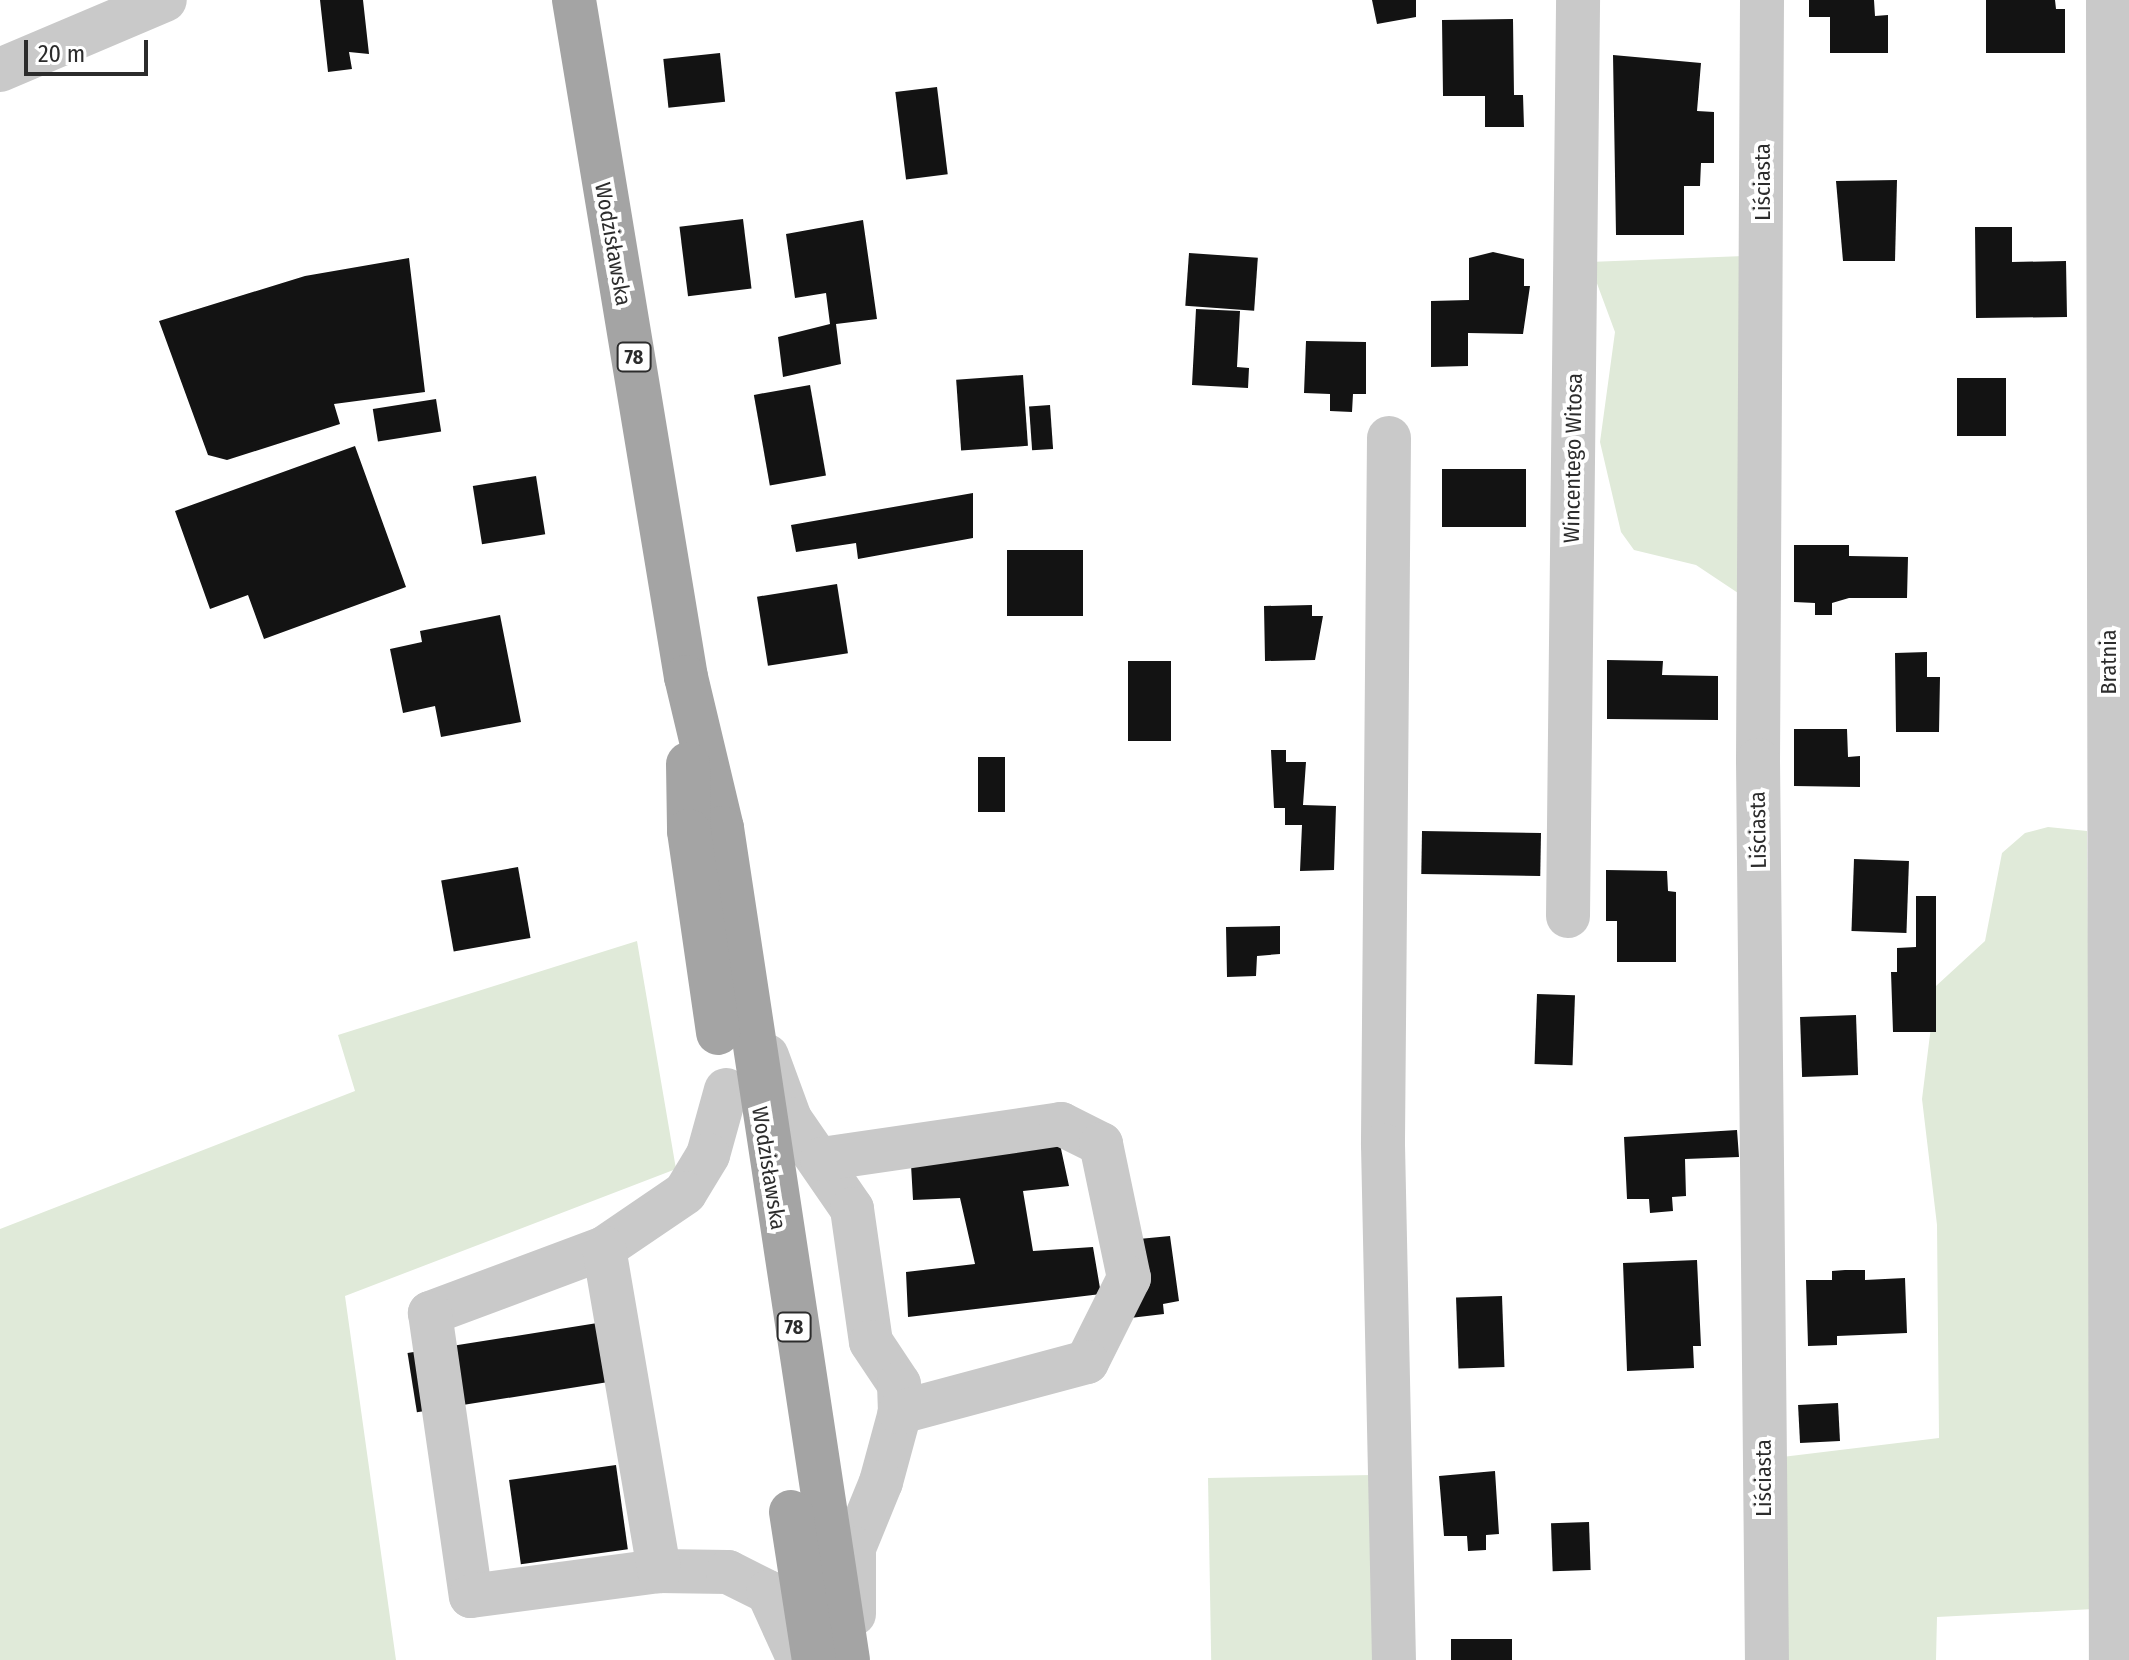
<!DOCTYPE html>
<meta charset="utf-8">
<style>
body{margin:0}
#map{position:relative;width:2129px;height:1660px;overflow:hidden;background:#fff;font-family:"Fira Sans Condensed",sans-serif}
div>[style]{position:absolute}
.green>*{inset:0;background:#e0ead9;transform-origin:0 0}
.building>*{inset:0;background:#131313;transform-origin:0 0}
.minor>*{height:44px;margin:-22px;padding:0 22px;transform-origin:22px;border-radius:22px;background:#c9c9c9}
.major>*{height:44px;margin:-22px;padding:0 22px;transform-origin:22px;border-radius:22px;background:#a4a4a4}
span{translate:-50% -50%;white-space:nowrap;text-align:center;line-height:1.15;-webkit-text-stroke:8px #fff;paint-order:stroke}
.shield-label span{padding:2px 6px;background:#fff;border:2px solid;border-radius:6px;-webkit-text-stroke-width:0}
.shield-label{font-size:20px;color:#2c2c2c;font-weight:700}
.street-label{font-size:22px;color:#2c2c2c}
.scale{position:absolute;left:24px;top:40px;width:124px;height:36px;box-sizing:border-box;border:4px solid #2c2c2c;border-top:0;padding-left:10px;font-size:24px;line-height:28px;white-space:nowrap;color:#2c2c2c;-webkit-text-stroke:6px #fff;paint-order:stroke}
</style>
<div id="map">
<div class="green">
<div style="clip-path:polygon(1744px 256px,1744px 597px,1696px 565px,1634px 550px,1621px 532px,1600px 442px,1615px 332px,1589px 262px)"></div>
<div style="clip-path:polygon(2048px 827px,2087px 831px,2094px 1609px,1937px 1617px,1936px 1660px,1783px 1660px,1774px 1458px,1939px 1438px,1937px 1225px,1922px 1099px,1936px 986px,1985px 941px,2002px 853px,2025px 833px)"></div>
<div style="clip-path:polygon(637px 941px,676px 1169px,345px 1296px,396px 1660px,0 1660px,0 1229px,355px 1091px,338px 1035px)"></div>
<div style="left:1373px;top:1475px;width:185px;height:165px;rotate:89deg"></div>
</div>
<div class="building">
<div style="clip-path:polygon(320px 0,363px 0,369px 54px,349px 52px,352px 69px,328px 72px)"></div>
<div style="clip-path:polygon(1372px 0,1416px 0,1416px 17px,1377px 24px)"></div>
<div style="clip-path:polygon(1809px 0,1874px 0,1875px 16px,1888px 15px,1888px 53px,1830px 53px,1830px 17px,1809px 17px)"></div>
<div style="clip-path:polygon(1986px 0,2055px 0,2056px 9px,2065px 9px,2065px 53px,1986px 53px)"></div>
<div style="clip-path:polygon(1513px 19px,1514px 95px,1523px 95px,1524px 127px,1485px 127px,1485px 96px,1443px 96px,1442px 20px)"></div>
<div style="left:720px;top:53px;width:49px;height:57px;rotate:84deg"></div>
<div style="clip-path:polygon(1613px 55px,1701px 63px,1697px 111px,1714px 112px,1714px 163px,1701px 163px,1700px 186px,1684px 186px,1684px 235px,1616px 235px)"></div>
<div style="left:937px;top:87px;width:88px;height:42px;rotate:83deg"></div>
<div style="clip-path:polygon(1897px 180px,1895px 261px,1843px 261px,1836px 181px)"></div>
<div style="left:743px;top:219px;width:70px;height:64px;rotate:83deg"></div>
<div style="clip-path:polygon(863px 220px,877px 319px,836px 324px,841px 364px,783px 377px,778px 337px,830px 324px,826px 293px,795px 298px,786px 234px)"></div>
<div style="clip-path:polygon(1975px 227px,2012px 227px,2012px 262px,2066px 261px,2067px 317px,1976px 318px)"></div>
<div style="clip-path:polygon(1493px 252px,1524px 259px,1524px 286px,1530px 286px,1523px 334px,1468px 333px,1468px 366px,1431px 367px,1431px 301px,1469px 300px,1469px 258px)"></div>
<div style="left:1189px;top:253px;width:69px;height:53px;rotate:4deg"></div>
<div style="clip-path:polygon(409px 258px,425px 392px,334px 404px,340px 424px,227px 460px,208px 455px,159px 321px,305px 276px)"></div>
<div style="clip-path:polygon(1196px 309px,1240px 311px,1237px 367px,1249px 368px,1248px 388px,1192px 385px)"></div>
<div style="clip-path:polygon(1306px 341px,1366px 342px,1366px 394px,1353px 394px,1352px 412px,1330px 411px,1330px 394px,1304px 393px)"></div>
<div style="left:1023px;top:375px;width:71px;height:67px;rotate:86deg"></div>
<div style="left:2006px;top:378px;width:58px;height:49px;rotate:90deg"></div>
<div style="left:810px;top:385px;width:92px;height:57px;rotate:80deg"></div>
<div style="left:436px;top:399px;width:33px;height:64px;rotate:81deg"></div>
<div style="left:1050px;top:405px;width:44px;height:21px;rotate:86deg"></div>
<div style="clip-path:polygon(355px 446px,406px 587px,264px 639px,248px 595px,210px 609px,175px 511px)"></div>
<div style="left:1526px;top:469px;width:58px;height:84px;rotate:90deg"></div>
<div style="left:536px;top:476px;width:59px;height:64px;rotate:81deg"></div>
<div style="clip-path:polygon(973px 493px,973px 538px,858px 559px,856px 543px,796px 552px,791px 525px)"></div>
<div style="clip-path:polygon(1794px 545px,1849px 545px,1849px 556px,1908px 557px,1907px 598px,1849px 598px,1832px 603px,1832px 615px,1815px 615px,1815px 603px,1794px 602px)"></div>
<div style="left:1007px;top:550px;width:76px;height:66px"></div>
<div style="left:837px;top:584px;width:70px;height:81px;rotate:81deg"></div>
<div style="clip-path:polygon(1312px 605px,1312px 616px,1323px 616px,1315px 660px,1265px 661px,1264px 606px)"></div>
<div style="clip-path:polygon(500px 615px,521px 722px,441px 737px,435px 706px,403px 713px,390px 649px,422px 642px,420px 631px)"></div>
<div style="clip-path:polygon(1927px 652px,1927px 677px,1940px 677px,1939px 732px,1896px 732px,1895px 653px)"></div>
<div style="clip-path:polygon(1607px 660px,1663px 661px,1662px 675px,1718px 676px,1718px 720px,1607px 719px)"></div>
<div style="left:1128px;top:661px;width:43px;height:80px"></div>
<div style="clip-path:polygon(1794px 729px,1847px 729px,1848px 757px,1860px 756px,1860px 787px,1794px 786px)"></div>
<div style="clip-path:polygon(1271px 750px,1286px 750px,1286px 762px,1306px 762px,1303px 805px,1336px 806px,1334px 870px,1300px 871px,1302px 825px,1285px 825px,1285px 808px,1274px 808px)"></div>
<div style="left:978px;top:757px;width:27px;height:55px"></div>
<div style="left:1541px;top:833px;width:43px;height:119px;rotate:91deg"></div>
<div style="left:1854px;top:859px;width:55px;height:72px;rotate:2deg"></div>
<div style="left:518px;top:867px;width:72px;height:78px;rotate:80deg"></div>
<div style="clip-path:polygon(1606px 870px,1667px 871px,1668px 891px,1676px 892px,1676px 962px,1617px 962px,1617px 921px,1606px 921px)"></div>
<div style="clip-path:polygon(1916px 896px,1936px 896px,1936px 1032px,1893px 1032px,1891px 972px,1897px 972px,1897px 948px,1916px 947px)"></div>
<div style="clip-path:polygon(1280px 926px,1280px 954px,1257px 956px,1256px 976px,1227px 977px,1226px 927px)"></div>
<div style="left:1537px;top:994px;width:38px;height:70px;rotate:2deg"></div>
<div style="left:1856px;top:1015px;width:60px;height:56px;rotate:88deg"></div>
<div style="clip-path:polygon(1737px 1130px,1739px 1157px,1685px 1159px,1686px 1196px,1672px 1197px,1673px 1211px,1650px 1213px,1649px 1199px,1627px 1199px,1624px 1137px)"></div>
<div style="clip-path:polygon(1058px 1135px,1069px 1186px,1023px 1191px,1033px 1251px,1093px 1247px,1101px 1294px,908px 1317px,906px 1272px,975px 1264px,960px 1198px,913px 1200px,910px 1147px)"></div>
<div style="clip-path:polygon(1170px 1236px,1179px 1301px,1163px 1304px,1164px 1314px,1130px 1318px,1118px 1241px)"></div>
<div style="clip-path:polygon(1697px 1260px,1701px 1346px,1693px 1346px,1694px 1368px,1627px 1371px,1623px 1263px)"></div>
<div style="clip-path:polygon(1845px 1270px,1865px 1270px,1865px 1280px,1905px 1278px,1907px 1333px,1837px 1336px,1837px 1345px,1808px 1346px,1806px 1280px,1832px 1280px,1832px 1271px)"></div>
<div style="left:1502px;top:1296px;width:71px;height:46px;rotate:88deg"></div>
<div style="left:610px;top:1321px;width:60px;height:205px;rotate:81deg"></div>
<div style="left:1838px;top:1403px;width:38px;height:40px;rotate:87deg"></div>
<div style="left:616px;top:1465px;width:85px;height:108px;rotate:82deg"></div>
<div style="clip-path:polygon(1495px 1471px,1499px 1534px,1486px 1535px,1486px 1550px,1468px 1551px,1467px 1536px,1444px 1536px,1439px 1476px)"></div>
<div style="left:1589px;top:1522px;width:48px;height:38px;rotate:88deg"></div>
<div style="left:1512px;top:1639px;width:21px;height:61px;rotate:90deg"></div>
</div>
<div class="minor">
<div style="left:1762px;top:0;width:760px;rotate:90.3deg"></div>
<div style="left:1758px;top:760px;width:900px;rotate:89.43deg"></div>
<div style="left:2108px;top:0;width:1660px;rotate:89.9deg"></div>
<div style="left:0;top:70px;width:179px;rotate:-23deg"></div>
<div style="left:1389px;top:438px;width:707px;rotate:90.49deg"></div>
<div style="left:1383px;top:1145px;width:515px;rotate:88.78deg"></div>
<div style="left:1568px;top:916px;width:916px;rotate:-89.37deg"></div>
<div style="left:767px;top:1056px;width:67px;rotate:69.9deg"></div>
<div style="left:790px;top:1119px;width:109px;rotate:55.4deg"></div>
<div style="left:852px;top:1209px;width:134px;rotate:81.9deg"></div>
<div style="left:871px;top:1342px;width:50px;rotate:56.3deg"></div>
<div style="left:899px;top:1384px;width:28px;rotate:88deg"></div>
<div style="left:900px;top:1412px;width:73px;rotate:105.2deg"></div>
<div style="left:881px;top:1482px;width:71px;rotate:112.2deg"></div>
<div style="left:854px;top:1548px;width:66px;rotate:90deg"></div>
<div style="left:726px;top:1090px;width:67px;rotate:105.5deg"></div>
<div style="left:708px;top:1155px;width:44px;rotate:121.2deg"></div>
<div style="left:685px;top:1193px;width:98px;rotate:145.8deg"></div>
<div style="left:604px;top:1248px;width:186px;rotate:159.5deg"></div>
<div style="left:430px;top:1313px;width:286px;rotate:81.8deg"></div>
<div style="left:471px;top:1596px;width:190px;rotate:-7.6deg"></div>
<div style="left:659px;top:1571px;width:69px;rotate:0.8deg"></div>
<div style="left:728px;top:1572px;width:45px;rotate:26.6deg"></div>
<div style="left:768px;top:1592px;width:75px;rotate:65.5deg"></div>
<div style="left:822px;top:1159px;width:242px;rotate:-8.3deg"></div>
<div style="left:1061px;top:1124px;width:45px;rotate:26.6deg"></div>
<div style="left:1101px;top:1144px;width:137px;rotate:78.2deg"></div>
<div style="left:1129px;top:1278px;width:94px;rotate:116.6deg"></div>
<div style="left:1087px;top:1362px;width:194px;rotate:165deg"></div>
<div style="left:604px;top:1248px;width:328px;rotate:80.3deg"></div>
</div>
<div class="major">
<div style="left:574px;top:0;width:686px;rotate:80.61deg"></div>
<div style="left:686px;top:677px;width:155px;rotate:76.6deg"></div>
<div style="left:722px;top:828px;width:841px;rotate:81.39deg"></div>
<div style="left:688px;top:764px;width:67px;rotate:89.1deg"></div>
<div style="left:689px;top:831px;width:204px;rotate:81.8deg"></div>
<div style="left:791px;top:1512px;width:150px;rotate:81.2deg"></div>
</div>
<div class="shield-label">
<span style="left:634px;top:357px">78</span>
<span style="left:794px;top:1327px">78</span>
</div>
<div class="street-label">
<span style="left:1763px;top:182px;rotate:-90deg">Liściasta</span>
<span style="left:613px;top:244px;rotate:80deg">Wodzisławska</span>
<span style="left:1573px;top:458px;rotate:-89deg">Wincentego Witosa</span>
<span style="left:2109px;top:662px;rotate:-90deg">Bratnia</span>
<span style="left:1758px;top:830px;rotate:-91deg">Liściasta</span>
<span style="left:769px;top:1168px;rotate:81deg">Wodzisławska</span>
<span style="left:1764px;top:1478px;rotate:-90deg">Liściasta</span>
</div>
<div class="scale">20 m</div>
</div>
